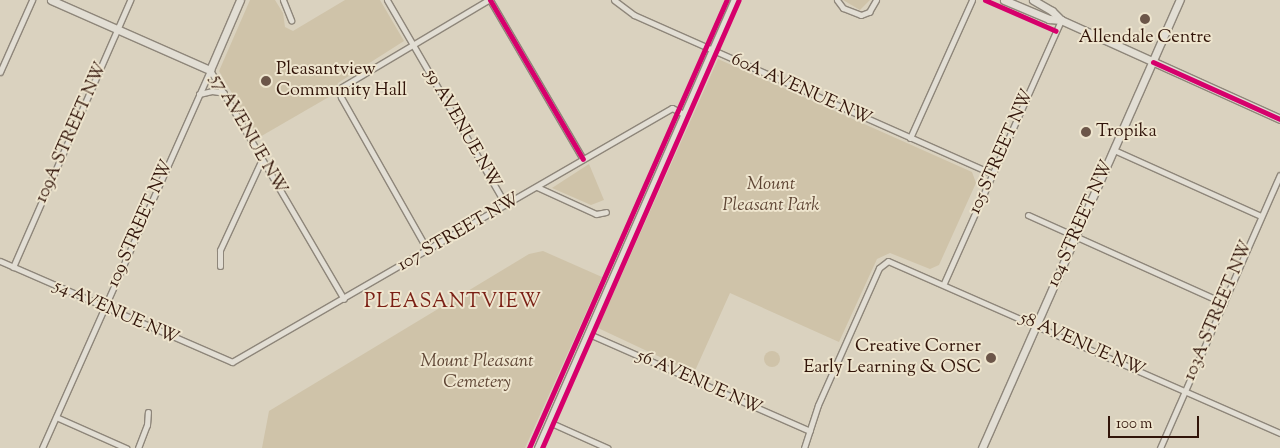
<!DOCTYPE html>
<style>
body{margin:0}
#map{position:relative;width:1280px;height:448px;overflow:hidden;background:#dad2bf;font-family:"Sorts Mill Goudy",serif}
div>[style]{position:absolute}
.green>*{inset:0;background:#cfc3a9}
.round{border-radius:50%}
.roads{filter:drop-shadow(1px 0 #8e867a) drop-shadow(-1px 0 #8e867a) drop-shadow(0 1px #8e867a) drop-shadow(0 -1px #8e867a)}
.street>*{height:5px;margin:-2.5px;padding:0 2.5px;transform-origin:2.5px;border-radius:2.5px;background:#e2ded4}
.secondary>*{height:7px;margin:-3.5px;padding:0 3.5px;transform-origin:3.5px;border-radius:3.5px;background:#e2ded4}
.cycleway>*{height:5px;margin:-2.5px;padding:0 2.5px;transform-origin:2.5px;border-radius:2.5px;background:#d6006c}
.dots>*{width:14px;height:14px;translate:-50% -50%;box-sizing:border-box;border:2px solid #eee5ce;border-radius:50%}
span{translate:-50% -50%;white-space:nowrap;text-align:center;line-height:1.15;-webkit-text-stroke:4px #eee5ce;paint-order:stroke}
.poi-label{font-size:18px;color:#311409}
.left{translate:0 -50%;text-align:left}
.right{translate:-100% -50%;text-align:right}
.street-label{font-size:18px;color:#311409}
.park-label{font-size:18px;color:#5e4534;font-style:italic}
.quarter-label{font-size:20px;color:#7a1f14;letter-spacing:1px}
.scale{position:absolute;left:1108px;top:416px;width:91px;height:22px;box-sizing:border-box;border:2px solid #311409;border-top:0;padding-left:6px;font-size:15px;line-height:18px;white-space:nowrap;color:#311409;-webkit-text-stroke:4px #eee5ce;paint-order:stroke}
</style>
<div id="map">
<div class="green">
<div style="clip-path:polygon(250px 0,275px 0,283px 13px,285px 27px,293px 31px,345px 0,380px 0,404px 41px,338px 83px,334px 94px,258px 138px,219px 71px)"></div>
<div style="clip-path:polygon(843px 0,870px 0,860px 10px)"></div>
<div style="clip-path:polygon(718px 59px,972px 172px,976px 183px,939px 265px,930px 269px,890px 253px,877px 259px,839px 342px,730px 293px,694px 373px,598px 328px)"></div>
<div style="clip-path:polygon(589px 164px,604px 200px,591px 205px,552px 188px)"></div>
<div style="clip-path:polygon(543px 251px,602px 277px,525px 448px,262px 448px,269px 411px,529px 254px)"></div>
<div class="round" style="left:764px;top:351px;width:16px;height:16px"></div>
</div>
<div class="roads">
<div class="street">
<div style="left:283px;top:0;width:22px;rotate:68deg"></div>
<div style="left:387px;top:0;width:237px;rotate:59.9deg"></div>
<div style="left:490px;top:0;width:184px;rotate:59.7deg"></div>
<div style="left:614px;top:0;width:25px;rotate:37deg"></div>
<div style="left:634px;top:15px;width:392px;rotate:23.9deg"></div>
<div style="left:837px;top:0;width:10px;rotate:53deg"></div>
<div style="left:843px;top:8px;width:19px;rotate:21deg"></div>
<div style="left:861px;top:15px;width:9px;rotate:-21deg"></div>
<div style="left:869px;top:12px;width:14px;rotate:-60deg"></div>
<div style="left:210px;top:70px;width:265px;rotate:59.7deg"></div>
<div style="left:0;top:72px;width:79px;rotate:-66deg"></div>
<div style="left:199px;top:94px;width:13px;rotate:-13deg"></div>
<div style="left:212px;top:91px;width:12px;rotate:9deg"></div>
<div style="left:910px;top:138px;width:151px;rotate:-65.8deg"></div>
<div style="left:1114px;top:150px;width:161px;rotate:24.2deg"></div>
<div style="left:537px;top:187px;width:65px;rotate:24.6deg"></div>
<div style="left:596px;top:214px;width:10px;rotate:-11deg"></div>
<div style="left:1028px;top:215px;width:215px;rotate:24.2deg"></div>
<div style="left:428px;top:251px;width:177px;rotate:-119.5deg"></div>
<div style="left:341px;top:97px;width:9px;rotate:-96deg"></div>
<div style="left:340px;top:88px;width:172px;rotate:-30.7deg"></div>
<div style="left:0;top:261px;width:253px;rotate:23.5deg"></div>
<div style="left:232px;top:362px;width:508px;rotate:-30deg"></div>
<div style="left:672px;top:108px;width:13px;rotate:27deg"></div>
<div style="left:220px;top:266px;width:16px;rotate:-90deg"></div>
<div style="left:220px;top:250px;width:100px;rotate:-65.2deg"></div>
<div style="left:13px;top:267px;width:292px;rotate:-66.3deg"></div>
<div style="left:944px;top:283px;width:288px;rotate:-66deg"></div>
<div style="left:589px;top:334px;width:241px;rotate:23.7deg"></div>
<div style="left:56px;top:417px;width:77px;rotate:23.9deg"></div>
<div style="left:549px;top:422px;width:64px;rotate:24.1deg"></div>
<div style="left:42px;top:448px;width:414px;rotate:-66deg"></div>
<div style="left:138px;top:448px;width:25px;rotate:-69deg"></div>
<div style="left:147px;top:425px;width:13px;rotate:-86deg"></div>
<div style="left:804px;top:448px;width:45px;rotate:-72deg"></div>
<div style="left:818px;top:405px;width:150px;rotate:-66deg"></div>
<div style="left:879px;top:268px;width:11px;rotate:-38deg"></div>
<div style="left:888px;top:261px;width:428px;rotate:23.7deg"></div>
<div style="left:1160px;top:448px;width:298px;rotate:-66.3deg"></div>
</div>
<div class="secondary">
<div style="left:51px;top:0;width:174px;rotate:23.8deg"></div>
<div style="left:210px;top:70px;width:76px;rotate:-66.8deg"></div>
<div style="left:1004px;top:0;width:49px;rotate:22.9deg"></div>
<div style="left:1049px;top:19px;width:12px;rotate:5deg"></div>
<div style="left:1061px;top:20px;width:240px;rotate:24.3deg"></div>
<div style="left:1033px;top:0;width:22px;rotate:30deg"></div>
<div style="left:1052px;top:11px;width:13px;rotate:45deg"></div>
<div style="left:538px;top:448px;width:489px;rotate:-66.3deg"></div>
<div style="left:982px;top:448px;width:490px;rotate:-66.2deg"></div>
</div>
</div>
<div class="cycleway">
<div style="left:490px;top:0;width:184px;rotate:59.7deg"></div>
<div style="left:985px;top:0;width:77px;rotate:23.6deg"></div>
<div style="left:1153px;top:62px;width:139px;rotate:24.2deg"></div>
<div style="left:529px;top:448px;width:490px;rotate:-66.2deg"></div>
<div style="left:542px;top:448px;width:489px;rotate:-66.3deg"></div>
</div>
<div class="dots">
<div style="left:1145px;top:19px;background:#6c5649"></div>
<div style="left:266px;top:81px;background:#6c5649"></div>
<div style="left:1086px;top:132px;background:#6c5649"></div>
<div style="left:991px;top:358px;background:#6c5649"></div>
</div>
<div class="poi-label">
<span style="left:1145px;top:38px">Allendale Centre</span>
<span class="left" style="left:276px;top:81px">Pleasantview<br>Community Hall</span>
<span class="left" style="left:1096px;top:132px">Tropika</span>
<span class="right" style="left:981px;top:358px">Creative Corner<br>Early Learning &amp; OSC</span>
</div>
<div class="street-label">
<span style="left:801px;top:90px;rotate:24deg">60A AVENUE NW</span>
<span style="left:462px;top:129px;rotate:60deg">59 AVENUE NW</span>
<span style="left:72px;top:133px;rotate:-66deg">109A STREET NW</span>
<span style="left:248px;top:135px;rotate:60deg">57 AVENUE NW</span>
<span style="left:1002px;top:152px;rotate:-66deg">105 STREET NW</span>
<span style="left:141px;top:224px;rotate:-66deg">109 STREET NW</span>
<span style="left:1081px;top:224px;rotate:-66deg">104 STREET NW</span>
<span style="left:459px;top:233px;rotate:-30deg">107 STREET NW</span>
<span style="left:1219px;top:311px;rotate:-67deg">103A STREET NW</span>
<span style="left:116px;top:313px;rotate:24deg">54 AVENUE NW</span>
<span style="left:1082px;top:345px;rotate:24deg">58 AVENUE NW</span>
<span style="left:699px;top:383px;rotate:24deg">56 AVENUE NW</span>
</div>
<div class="park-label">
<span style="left:771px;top:196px">Mount<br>Pleasant Park</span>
<span style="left:477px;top:373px">Mount Pleasant<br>Cemetery</span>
</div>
<div class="quarter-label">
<span style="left:453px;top:302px">PLEASANTVIEW</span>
</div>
<div class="scale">100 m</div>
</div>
